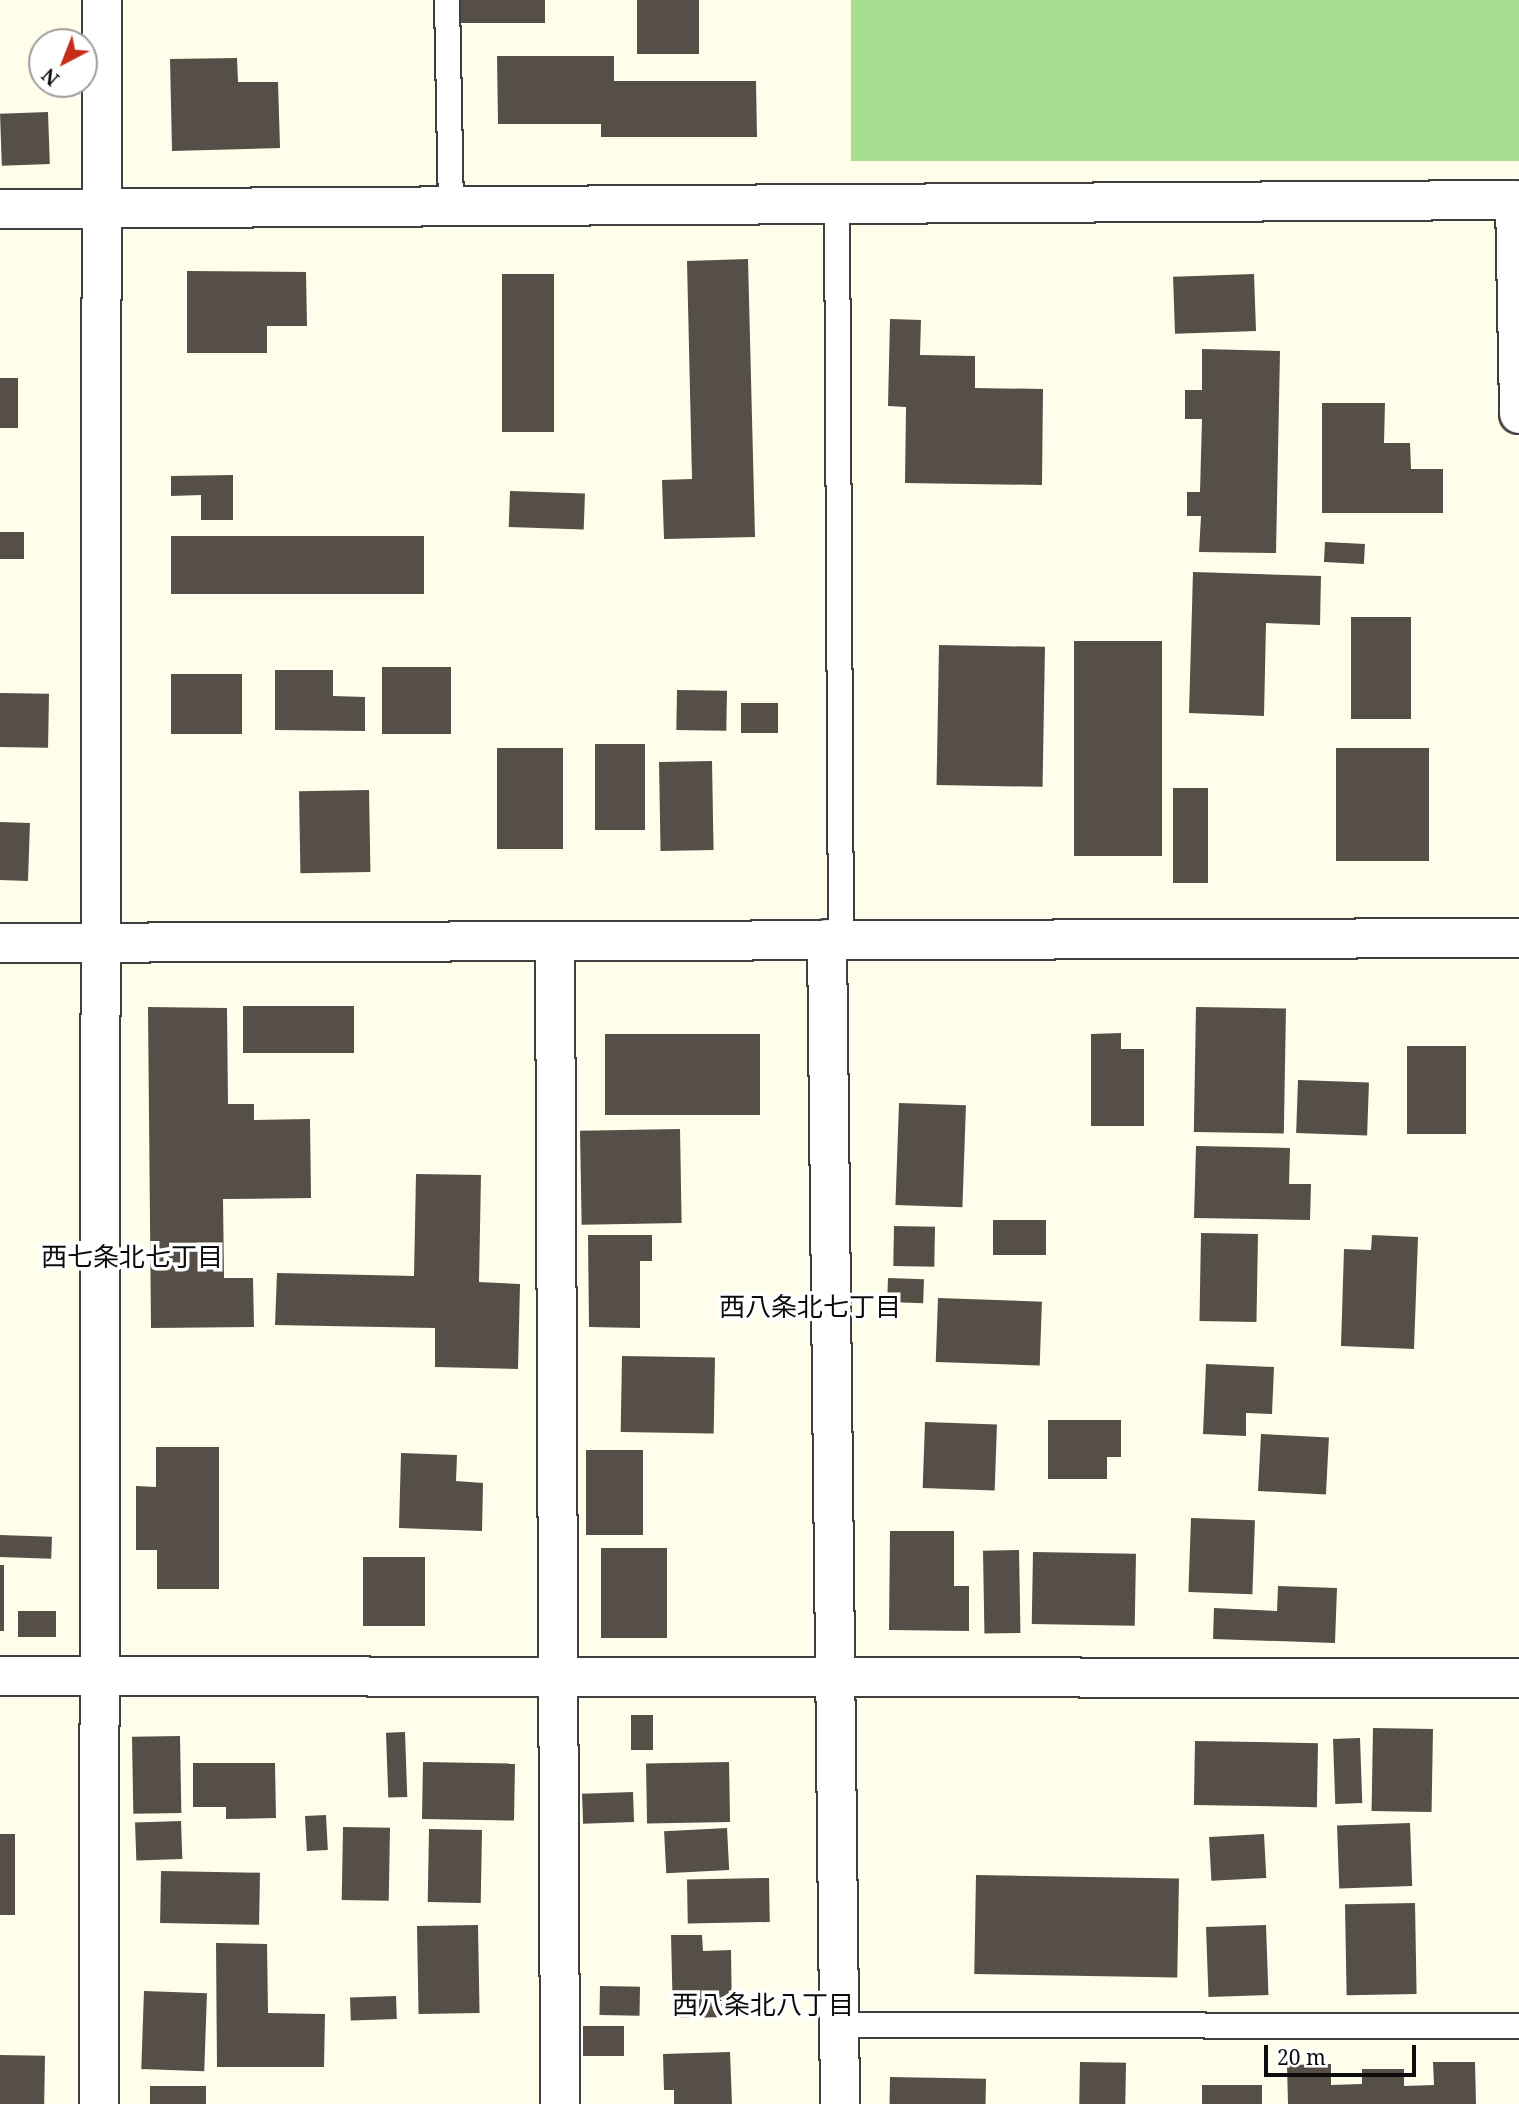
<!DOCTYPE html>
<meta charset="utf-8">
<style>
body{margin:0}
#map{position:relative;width:1519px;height:2104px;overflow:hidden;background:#fffeea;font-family:"Noto Serif","Noto Sans JP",serif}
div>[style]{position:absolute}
.forest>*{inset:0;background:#a6de8f;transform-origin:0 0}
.building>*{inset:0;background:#554f47;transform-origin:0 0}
.roads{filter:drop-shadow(2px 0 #3f3f3f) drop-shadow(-2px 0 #3f3f3f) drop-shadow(0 2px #3f3f3f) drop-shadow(0 -2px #3f3f3f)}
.service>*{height:24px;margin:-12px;padding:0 12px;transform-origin:12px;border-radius:12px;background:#fff}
.minor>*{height:38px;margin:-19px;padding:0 19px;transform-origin:19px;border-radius:19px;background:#fff}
span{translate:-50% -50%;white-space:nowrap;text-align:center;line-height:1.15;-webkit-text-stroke:7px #fff;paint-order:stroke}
.neighbourhood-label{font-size:26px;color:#0c0c0c}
.north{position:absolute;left:28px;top:28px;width:70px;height:70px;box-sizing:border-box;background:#fff;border:2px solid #9e9e9e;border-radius:50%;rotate:222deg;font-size:19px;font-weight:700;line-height:28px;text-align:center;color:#0c0c0c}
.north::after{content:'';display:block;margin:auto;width:24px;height:32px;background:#c52d1a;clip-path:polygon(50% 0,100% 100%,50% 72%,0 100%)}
.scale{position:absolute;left:1264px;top:2045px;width:152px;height:32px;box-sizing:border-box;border:4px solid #0c0c0c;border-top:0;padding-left:9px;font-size:21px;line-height:24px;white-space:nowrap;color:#0c0c0c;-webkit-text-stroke:5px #fff;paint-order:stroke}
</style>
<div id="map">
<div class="forest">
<div style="left:851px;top:0;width:668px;height:161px"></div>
</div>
<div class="building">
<div style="left:461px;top:0;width:84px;height:23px"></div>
<div style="left:637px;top:0;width:62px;height:54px"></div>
<div style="clip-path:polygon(497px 56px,614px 56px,614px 81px,756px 81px,757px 137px,601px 137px,601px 124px,498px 124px)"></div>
<div style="clip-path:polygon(237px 58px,238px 82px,278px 82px,280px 148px,172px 151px,170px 59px)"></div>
<div style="left:48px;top:112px;width:52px;height:48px;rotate:88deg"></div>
<div style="clip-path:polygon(748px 259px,755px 537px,664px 539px,662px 480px,692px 479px,687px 261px)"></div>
<div style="clip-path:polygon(187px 271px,306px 272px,307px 326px,267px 326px,267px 353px,187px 353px)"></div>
<div style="left:502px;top:274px;width:52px;height:158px"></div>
<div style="left:1254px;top:274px;width:57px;height:81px;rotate:88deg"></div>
<div style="clip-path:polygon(890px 319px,921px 320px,920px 355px,975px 356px,975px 388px,1043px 389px,1042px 485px,905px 483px,906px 407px,888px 406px)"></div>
<div style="clip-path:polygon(1202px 349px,1280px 351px,1276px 553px,1199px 552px,1201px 516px,1187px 516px,1187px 492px,1200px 492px,1202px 419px,1185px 419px,1185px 390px,1202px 390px)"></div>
<div style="left:0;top:378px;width:18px;height:50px"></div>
<div style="clip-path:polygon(1322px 403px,1385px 403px,1384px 443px,1410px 443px,1411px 469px,1443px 469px,1443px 513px,1322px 513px)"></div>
<div style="clip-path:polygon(233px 475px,233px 520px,201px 520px,201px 495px,171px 496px,171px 476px)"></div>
<div style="left:510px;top:491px;width:75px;height:36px;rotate:2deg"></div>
<div style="left:0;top:532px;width:24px;height:27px"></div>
<div style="left:424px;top:536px;width:58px;height:253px;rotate:90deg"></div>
<div style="left:1325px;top:542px;width:40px;height:20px;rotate:3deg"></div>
<div style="clip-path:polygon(1193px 572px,1321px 576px,1320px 625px,1266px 623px,1264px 716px,1189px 713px)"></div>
<div style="left:1351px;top:617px;width:60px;height:102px"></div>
<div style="left:1074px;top:641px;width:88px;height:215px"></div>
<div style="left:939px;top:645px;width:106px;height:140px;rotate:1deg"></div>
<div style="left:382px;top:667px;width:69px;height:67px"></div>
<div style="clip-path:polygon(275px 670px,333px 670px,333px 696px,365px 697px,365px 731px,275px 730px)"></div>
<div style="left:171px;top:674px;width:71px;height:60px"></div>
<div style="left:677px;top:690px;width:50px;height:40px;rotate:1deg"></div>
<div style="left:0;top:693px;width:49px;height:54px;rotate:1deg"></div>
<div style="left:741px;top:703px;width:37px;height:30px"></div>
<div style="left:595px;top:744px;width:50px;height:86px"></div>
<div style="left:497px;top:748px;width:66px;height:101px"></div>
<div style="left:1336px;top:748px;width:93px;height:113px"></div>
<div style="left:712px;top:761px;width:89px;height:53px;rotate:89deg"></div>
<div style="left:1173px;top:788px;width:35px;height:95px"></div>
<div style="left:369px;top:790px;width:82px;height:70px;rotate:89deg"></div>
<div style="left:0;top:822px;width:30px;height:58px;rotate:2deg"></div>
<div style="left:243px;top:1006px;width:111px;height:47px"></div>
<div style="clip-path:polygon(148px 1007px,227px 1008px,228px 1104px,254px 1104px,254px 1120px,310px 1119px,311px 1198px,223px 1199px,224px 1278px,253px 1278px,254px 1327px,151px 1328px)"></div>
<div style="left:1196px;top:1007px;width:90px;height:125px;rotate:1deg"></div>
<div style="clip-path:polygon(1121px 1033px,1121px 1049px,1144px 1049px,1144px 1126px,1091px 1126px,1091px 1034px)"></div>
<div style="left:760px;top:1034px;width:81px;height:155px;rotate:90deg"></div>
<div style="left:1407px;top:1046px;width:59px;height:88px"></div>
<div style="left:1298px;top:1080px;width:71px;height:53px;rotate:2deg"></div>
<div style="left:899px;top:1103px;width:67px;height:102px;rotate:2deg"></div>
<div style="left:680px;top:1129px;width:94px;height:100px;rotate:89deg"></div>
<div style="clip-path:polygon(1196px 1146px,1290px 1148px,1289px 1184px,1311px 1184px,1310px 1220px,1194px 1218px)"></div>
<div style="clip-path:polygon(416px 1174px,481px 1175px,479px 1282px,520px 1284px,518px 1369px,435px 1367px,435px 1328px,275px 1325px,277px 1273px,414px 1276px)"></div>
<div style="left:993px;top:1220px;width:53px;height:35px"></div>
<div style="left:894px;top:1226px;width:41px;height:40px;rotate:1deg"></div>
<div style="left:1201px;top:1233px;width:57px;height:88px;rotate:1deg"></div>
<div style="clip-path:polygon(588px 1235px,652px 1235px,652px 1261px,640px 1261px,640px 1328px,589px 1327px)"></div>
<div style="clip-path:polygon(1372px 1235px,1418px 1237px,1414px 1349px,1341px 1346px,1344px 1249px,1371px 1250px)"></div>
<div style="left:888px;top:1278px;width:36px;height:24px;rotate:2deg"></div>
<div style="left:938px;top:1298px;width:104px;height:64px;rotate:2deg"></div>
<div style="left:622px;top:1356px;width:93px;height:76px;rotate:1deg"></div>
<div style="clip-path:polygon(1206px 1364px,1274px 1367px,1272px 1414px,1246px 1413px,1246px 1436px,1203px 1434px)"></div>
<div style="clip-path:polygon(1048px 1420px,1121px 1420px,1121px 1457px,1107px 1457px,1107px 1479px,1048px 1479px)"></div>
<div style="left:925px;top:1422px;width:72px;height:66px;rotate:2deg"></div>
<div style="left:1261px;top:1434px;width:68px;height:57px;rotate:3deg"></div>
<div style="clip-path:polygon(156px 1447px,219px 1447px,219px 1589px,157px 1589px,157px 1550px,136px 1550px,136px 1486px,156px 1487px)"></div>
<div style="left:586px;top:1450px;width:57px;height:85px"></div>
<div style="clip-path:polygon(401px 1453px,457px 1455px,456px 1481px,483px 1483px,482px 1531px,399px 1528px)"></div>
<div style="left:1191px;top:1518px;width:64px;height:74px;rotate:2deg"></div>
<div style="clip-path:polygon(890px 1531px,954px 1531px,954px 1586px,969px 1586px,969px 1631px,889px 1630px)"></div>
<div style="left:0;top:1535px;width:52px;height:22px;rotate:2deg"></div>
<div style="left:601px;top:1548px;width:66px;height:90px"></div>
<div style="left:1019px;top:1550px;width:83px;height:36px;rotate:89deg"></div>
<div style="left:1033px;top:1552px;width:103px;height:72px;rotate:1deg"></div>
<div style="left:363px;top:1557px;width:62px;height:69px"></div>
<div style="left:0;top:1565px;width:4px;height:66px"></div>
<div style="clip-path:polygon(1278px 1586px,1337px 1588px,1335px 1643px,1213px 1639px,1214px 1608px,1277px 1611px)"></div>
<div style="left:18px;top:1611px;width:38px;height:26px"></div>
<div style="left:631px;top:1715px;width:22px;height:35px"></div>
<div style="left:1373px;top:1728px;width:60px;height:83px;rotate:1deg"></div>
<div style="left:405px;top:1732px;width:65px;height:19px;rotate:88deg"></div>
<div style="left:180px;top:1736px;width:77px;height:48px;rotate:89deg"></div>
<div style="left:1360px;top:1738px;width:65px;height:27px;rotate:88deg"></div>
<div style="left:1195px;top:1741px;width:123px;height:64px;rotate:1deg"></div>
<div style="left:423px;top:1762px;width:92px;height:57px;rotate:1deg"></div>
<div style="left:729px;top:1762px;width:60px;height:83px;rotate:89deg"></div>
<div style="clip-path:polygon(193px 1763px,275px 1763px,276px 1818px,226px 1819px,226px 1807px,193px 1807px)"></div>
<div style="left:633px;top:1792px;width:30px;height:51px;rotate:88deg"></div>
<div style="left:326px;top:1815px;width:35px;height:21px;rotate:87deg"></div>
<div style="left:181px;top:1821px;width:38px;height:46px;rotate:88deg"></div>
<div style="left:1410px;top:1823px;width:63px;height:73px;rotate:88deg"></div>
<div style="left:343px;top:1827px;width:47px;height:73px;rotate:1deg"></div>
<div style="left:727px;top:1828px;width:42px;height:63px;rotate:87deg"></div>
<div style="left:429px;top:1829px;width:53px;height:73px;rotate:1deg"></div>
<div style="left:0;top:1834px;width:15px;height:81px"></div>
<div style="left:1264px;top:1834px;width:44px;height:55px;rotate:87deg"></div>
<div style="left:161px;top:1871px;width:99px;height:52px;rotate:1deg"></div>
<div style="left:976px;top:1875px;width:203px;height:99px;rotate:1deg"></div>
<div style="left:769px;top:1878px;width:44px;height:82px;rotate:89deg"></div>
<div style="left:1415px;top:1903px;width:91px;height:70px;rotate:89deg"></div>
<div style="left:478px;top:1925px;width:88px;height:61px;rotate:89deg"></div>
<div style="left:1266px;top:1925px;width:70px;height:60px;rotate:88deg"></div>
<div style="clip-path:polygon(671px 1935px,702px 1935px,703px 1951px,731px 1950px,732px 2017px,673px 2018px)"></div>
<div style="clip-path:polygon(216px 1943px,267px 1944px,268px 2013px,325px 2014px,324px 2067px,217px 2067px)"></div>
<div style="left:600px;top:1986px;width:40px;height:29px;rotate:1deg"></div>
<div style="left:144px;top:1991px;width:63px;height:78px;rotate:2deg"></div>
<div style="left:396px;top:1996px;width:23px;height:46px;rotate:88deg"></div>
<div style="left:583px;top:2026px;width:41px;height:30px"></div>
<div style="clip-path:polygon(730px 2052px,732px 2104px,674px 2104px,674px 2090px,664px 2090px,663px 2054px)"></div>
<div style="left:0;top:2055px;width:45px;height:49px;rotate:1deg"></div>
<div style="left:1080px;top:2062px;width:46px;height:42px;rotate:1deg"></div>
<div style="clip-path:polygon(1433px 2062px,1475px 2062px,1476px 2104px,1288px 2104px,1287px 2065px,1331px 2064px,1331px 2085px,1362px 2084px,1362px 2069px,1404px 2069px,1404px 2086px,1434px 2085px)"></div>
<div style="left:890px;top:2077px;width:96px;height:27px;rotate:1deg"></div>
<div style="left:1202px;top:2085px;width:60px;height:19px"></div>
<div style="left:206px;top:2086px;width:18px;height:56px;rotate:90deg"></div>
</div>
<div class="roads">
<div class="service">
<div style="left:447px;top:0;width:207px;rotate:88.9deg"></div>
<div style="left:837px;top:204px;width:735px;rotate:89.69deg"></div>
<div style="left:839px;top:2025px;width:680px;rotate:0.08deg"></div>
</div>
<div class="minor">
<div style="left:0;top:209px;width:1515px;rotate:-0.34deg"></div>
<div style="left:1515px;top:200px;width:214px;rotate:88.9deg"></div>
<div style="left:827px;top:939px;width:1165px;rotate:89.36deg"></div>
<div style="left:555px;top:941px;width:1163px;rotate:89.75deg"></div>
<div style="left:0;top:943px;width:1519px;rotate:-0.19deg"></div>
<div style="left:0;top:1676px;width:1519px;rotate:0.08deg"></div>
<div style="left:99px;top:2104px;width:2104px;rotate:-89.92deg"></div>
</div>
</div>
<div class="neighbourhood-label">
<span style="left:132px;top:1257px">西七条北七丁目</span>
<span style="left:810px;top:1307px">西八条北七丁目</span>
<span style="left:763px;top:2005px">西八条北八丁目</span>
</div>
<div class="north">N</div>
<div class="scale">20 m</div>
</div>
